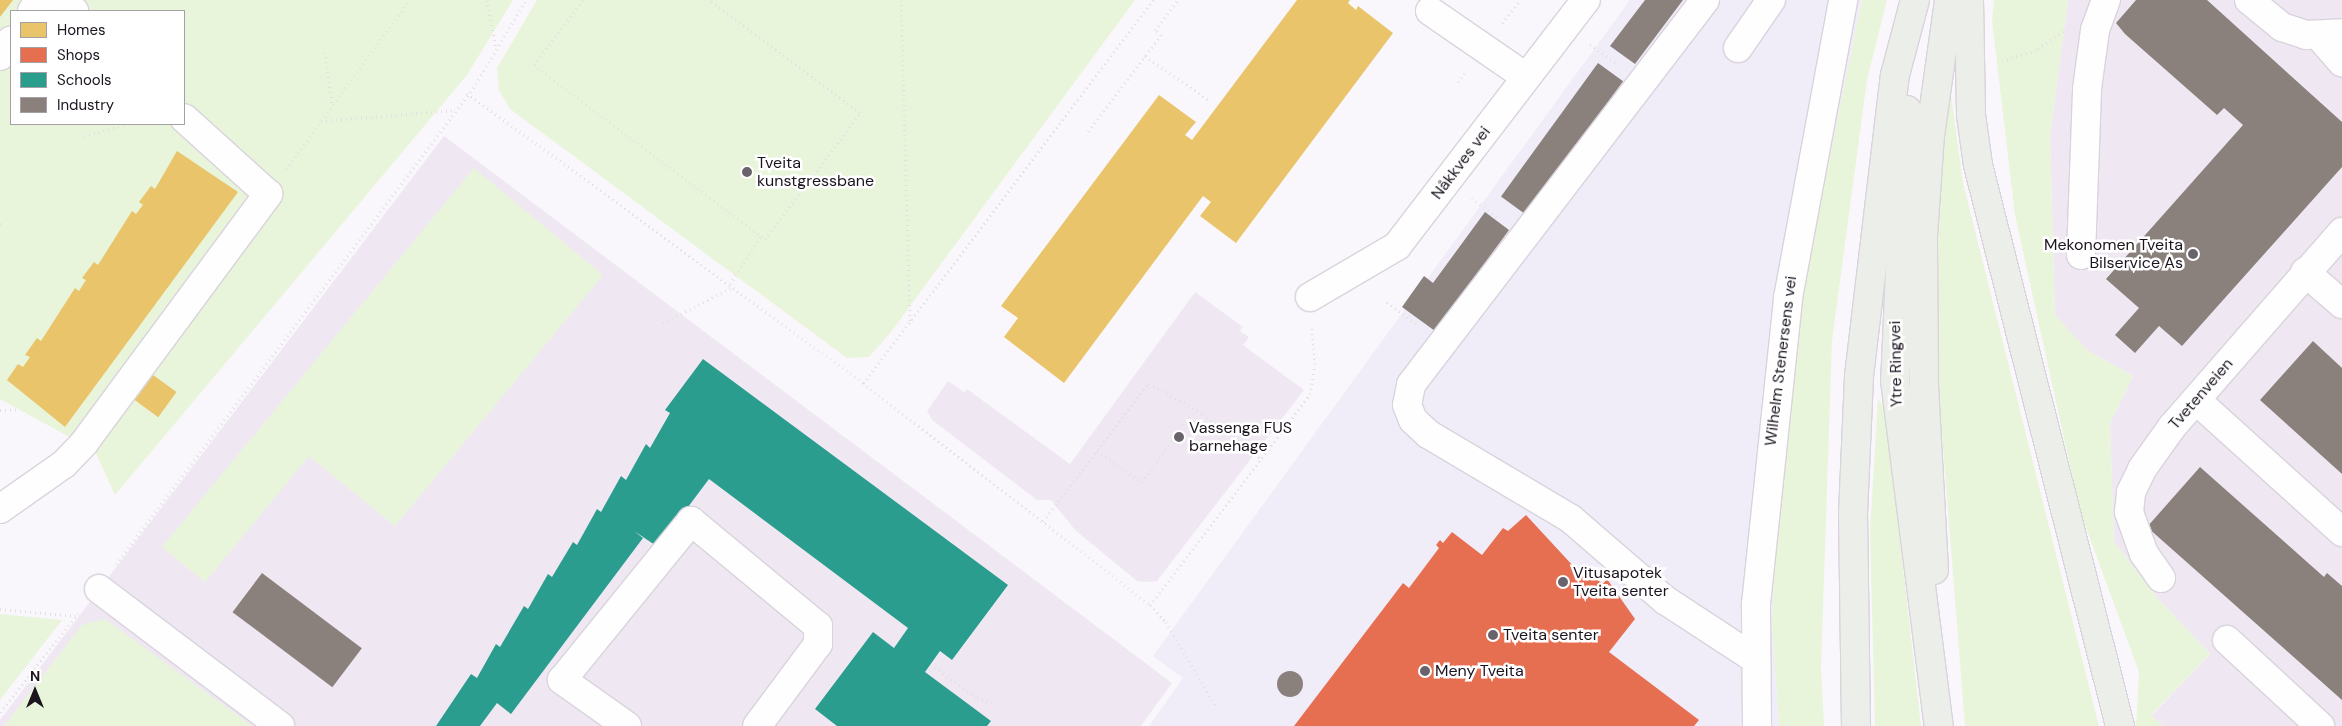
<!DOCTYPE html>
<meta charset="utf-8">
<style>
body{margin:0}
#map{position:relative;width:2342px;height:726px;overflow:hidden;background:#faf7fc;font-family:"DM Sans",sans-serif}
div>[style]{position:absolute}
.commercial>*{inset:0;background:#f0ecf8}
.built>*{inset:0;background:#efe8f3}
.green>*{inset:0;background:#e8f5da}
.homes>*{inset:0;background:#e9c46a;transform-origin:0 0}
.shops>*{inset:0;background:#e76f51}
.schools>*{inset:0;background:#2a9d8f}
.industry>*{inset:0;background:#8a817c;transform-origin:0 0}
.round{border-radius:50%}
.path>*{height:3px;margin-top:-1.5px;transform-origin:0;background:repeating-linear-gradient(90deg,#e2e1e2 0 1px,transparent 0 5px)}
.roads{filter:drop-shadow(1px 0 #d9d3dc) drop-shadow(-1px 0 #d9d3dc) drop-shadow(0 1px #d9d3dc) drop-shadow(0 -1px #d9d3dc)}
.minor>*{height:28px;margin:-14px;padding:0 14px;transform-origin:14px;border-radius:14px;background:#fefeff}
.major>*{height:28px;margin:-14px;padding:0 14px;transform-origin:14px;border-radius:14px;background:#eceee9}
.dots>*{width:14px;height:14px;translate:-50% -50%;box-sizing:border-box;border:2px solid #fff;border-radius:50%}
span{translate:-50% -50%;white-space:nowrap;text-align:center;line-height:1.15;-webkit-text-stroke:5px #fff;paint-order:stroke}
.poi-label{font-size:16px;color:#1b141f}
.left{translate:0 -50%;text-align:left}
.right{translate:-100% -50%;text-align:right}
.street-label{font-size:16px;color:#1b141f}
.legend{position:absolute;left:10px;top:10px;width:175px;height:115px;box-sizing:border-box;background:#fff;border:1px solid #a4a1a5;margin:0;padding:6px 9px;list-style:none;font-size:15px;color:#1b141f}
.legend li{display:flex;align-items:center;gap:10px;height:25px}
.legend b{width:25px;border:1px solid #a4a1a5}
.north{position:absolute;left:10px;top:666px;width:50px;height:50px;-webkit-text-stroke:4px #fff;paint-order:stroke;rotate:0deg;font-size:14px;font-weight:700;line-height:20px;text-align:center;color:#1b141f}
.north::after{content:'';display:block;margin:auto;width:18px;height:22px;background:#1b141f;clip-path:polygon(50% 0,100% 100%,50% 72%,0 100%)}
</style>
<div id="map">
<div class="commercial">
<div style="clip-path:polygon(1630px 0,1862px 0,1782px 390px,1772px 624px,1779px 726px,1149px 726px,1183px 678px,1153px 656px)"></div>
</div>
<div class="built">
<div style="clip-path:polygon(2068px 0,2342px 0,2342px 726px,2163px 726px,2151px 716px,2210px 654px,2159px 600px,2114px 542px,2110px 423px,2133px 376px,2088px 351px,2055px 316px,2050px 136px)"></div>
<div style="clip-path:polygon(444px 136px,1172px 683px,1141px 726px,0 726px,0 720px)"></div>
<div style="clip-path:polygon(1195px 292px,1243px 327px,1240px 331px,1249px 337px,1243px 345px,1304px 390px,1157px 581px,1146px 582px,1137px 581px,1075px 530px,1051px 500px,1037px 500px,932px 420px,927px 411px,948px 381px,964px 392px,967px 389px,1070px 464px)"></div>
</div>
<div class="green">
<div style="clip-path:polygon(evenodd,0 0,513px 0,467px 75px,115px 495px,95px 451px,0 399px,0 0,11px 11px,184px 11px,184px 124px,11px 124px,11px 11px)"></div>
<div style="clip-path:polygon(537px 0,1135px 0,891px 332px,869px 357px,847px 358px,510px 109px,499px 90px,497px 68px)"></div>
<div style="clip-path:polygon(1862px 0,1887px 0,1867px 80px,1832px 341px,1821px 668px,1824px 726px,1779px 726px,1772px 624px,1782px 390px)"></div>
<div style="clip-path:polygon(1994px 0,2068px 0,2050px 136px,2055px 315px,2088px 351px,2133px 376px,2110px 423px,2114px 542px,2159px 600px,2210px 654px,2151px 715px,2163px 726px,2136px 726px,2139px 672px,2080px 511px,2015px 215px,1992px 21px)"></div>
<div style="clip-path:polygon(1950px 86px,1963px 183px,2099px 726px,1965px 726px,1938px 385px,1938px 219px)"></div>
<div style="clip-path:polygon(474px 168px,603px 275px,395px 526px,309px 456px,205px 582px,162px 547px)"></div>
<div style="clip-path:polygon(1878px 399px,1885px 409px,1921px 726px,1875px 726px,1870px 531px)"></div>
<div style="clip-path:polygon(0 614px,62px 620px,0 700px)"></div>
<div style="clip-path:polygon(105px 619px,252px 726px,4px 726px,82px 625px)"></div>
</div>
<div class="homes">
<div style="clip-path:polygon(0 0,13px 0,0 17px)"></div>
<div style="clip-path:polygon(1297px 0,1350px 0,1348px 3px,1356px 10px,1358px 6px,1393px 33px,1236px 243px,1200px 216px,1211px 202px,1203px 196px,1064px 383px,1004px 337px,1018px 318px,1001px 306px,1159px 95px,1196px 122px,1185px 135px,1192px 140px)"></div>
<div style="clip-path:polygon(177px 151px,238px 192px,65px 427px,7px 380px,18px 364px,23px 367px,30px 357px,25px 355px,37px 338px,41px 341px,75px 288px,79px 291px,86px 280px,82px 278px,94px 262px,98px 265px,132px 211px,136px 214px,143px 205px,139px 202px,151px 186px,155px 189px)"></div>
<div style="left:153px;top:375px;width:29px;height:31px;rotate:36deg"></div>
</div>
<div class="shops">
<div style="clip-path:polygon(1526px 515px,1587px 581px,1592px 576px,1603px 584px,1607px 579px,1635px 619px,1609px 652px,1699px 720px,1694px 726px,1294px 726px,1403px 583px,1409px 588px,1439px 548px,1436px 545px,1440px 540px,1443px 543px,1452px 532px,1482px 555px,1503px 528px,1508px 531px)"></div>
</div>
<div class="schools">
<div style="clip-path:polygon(703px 359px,1008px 585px,952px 660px,940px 651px,925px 672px,991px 721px,987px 726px,837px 726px,815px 709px,873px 632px,894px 648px,908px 628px,709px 479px,658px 547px,634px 531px,643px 538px,511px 714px,497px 703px,480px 726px,436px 726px,471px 674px,477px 678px,496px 644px,500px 647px,524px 606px,528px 609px,548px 574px,552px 577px,573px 542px,577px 545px,597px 509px,601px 512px,621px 476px,626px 480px,646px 444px,650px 448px,670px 413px,665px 410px)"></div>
</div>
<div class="industry">
<div style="clip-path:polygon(1645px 0,1683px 0,1635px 64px,1610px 46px)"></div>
<div style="clip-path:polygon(2136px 0,2207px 0,2342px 122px,2342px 167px,2182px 346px,2159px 326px,2135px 353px,2115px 335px,2139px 308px,2106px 279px,2243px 125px,2224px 108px,2217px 115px,2125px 34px,2116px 23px)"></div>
<div style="left:1598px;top:63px;width:31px;height:165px;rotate:36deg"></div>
<div style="clip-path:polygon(1485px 212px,1509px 230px,1435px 331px,1402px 307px,1424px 276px,1433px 283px)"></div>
<div style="clip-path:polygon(2313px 341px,2342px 368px,2342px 474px,2260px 400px)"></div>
<div style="clip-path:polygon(2200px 467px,2324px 577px,2327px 573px,2342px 586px,2342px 700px,2147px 527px)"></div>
<div style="left:262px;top:573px;width:125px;height:49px;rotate:37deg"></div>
<div class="round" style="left:1277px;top:671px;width:26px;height:26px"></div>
</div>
<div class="path">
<div style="left:487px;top:0;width:49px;rotate:79.4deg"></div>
<div style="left:583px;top:0;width:81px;rotate:127deg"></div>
<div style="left:534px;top:65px;width:289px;rotate:37deg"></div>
<div style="left:765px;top:239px;width:158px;rotate:-53deg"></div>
<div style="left:860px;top:113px;width:189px;rotate:-143.2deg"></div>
<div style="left:901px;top:0;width:323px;rotate:88.4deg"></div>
<div style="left:1502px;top:23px;width:29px;rotate:-52deg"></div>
<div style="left:1590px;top:44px;width:34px;rotate:36deg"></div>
<div style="left:325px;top:52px;width:52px;rotate:82.3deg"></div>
<div style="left:1145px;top:56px;width:80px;rotate:34.9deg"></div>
<div style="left:2002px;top:61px;width:38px;rotate:-18deg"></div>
<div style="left:2038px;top:49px;width:33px;rotate:-35deg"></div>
<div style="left:1458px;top:82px;width:12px;rotate:-55deg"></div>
<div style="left:467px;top:93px;width:491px;rotate:36.2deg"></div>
<div style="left:863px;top:383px;width:363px;rotate:37.7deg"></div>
<div style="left:1150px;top:605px;width:23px;rotate:47deg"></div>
<div style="left:1166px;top:622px;width:100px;rotate:59.3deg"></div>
<div style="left:321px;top:121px;width:135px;rotate:-4.7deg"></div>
<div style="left:1088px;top:131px;width:121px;rotate:-52.8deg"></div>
<div style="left:1161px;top:35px;width:8px;rotate:-140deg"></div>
<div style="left:1155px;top:30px;width:38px;rotate:-53deg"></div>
<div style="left:84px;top:136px;width:46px;rotate:-15.3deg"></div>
<div style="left:286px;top:169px;width:210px;rotate:-53.7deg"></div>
<div style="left:1472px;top:198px;width:34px;rotate:37deg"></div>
<div style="left:0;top:224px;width:3px;rotate:-18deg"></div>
<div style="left:730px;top:284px;width:57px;rotate:-57.1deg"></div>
<div style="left:1387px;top:302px;width:39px;rotate:36deg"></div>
<div style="left:663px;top:323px;width:79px;rotate:-27.2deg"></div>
<div style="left:863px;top:383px;width:481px;rotate:-52.8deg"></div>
<div style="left:0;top:410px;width:20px;rotate:-3deg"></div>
<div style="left:1097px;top:451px;width:55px;rotate:34.6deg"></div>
<div style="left:1142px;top:482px;width:89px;rotate:-54.2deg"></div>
<div style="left:1043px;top:521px;width:174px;rotate:-52.5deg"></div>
<div style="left:1149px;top:383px;width:62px;rotate:29.9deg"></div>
<div style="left:1203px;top:414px;width:72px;rotate:37.7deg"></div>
<div style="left:116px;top:564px;width:600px;rotate:-53.13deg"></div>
<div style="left:476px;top:84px;width:98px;rotate:-59.2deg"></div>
<div style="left:1150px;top:605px;width:265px;rotate:-52.8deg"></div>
<div style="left:1310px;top:394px;width:30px;rotate:-81deg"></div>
<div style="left:1315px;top:364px;width:37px;rotate:-95deg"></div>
<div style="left:0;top:609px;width:76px;rotate:5.3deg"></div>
<div style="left:935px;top:667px;width:52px;rotate:36.4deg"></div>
<div style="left:977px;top:698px;width:16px;rotate:14deg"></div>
<div style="left:0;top:712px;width:127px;rotate:-51.4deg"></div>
</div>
<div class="roads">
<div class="minor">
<div style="left:60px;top:0;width:18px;rotate:38deg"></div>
<div style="left:1705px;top:0;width:484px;rotate:127.4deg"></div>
<div style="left:1411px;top:385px;width:20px;rotate:101deg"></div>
<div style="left:1407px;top:405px;width:16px;rotate:68deg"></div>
<div style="left:1413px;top:420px;width:21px;rotate:43deg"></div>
<div style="left:1428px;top:434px;width:166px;rotate:30.7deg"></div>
<div style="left:1571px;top:519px;width:124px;rotate:40.8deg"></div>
<div style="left:1665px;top:600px;width:108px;rotate:33.2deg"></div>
<div style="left:2249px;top:0;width:43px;rotate:39.3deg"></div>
<div style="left:2282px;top:27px;width:25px;rotate:18deg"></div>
<div style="left:2306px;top:35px;width:36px;rotate:-3deg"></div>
<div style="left:32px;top:11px;width:13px;rotate:-58deg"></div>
<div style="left:1430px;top:11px;width:116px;rotate:34.5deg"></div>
<div style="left:2319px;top:36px;width:35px;rotate:49deg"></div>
<div style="left:1738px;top:48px;width:58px;rotate:-55.5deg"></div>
<div style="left:0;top:56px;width:19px;rotate:-55deg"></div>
<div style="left:2081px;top:255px;width:166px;rotate:-87.9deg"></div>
<div style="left:2087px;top:89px;width:60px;rotate:-82.3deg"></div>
<div style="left:2095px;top:30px;width:32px;rotate:-70deg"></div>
<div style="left:2305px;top:272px;width:49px;rotate:40.9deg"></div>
<div style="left:1310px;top:297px;width:101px;rotate:-30.4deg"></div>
<div style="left:1397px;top:246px;width:310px;rotate:-52.5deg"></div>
<div style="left:2196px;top:400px;width:197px;rotate:42.1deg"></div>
<div style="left:0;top:509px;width:78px;rotate:-35.1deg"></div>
<div style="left:64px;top:464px;width:29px;rotate:-46deg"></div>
<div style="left:84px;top:443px;width:310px;rotate:-53.5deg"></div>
<div style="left:268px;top:194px;width:113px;rotate:-137.9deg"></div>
<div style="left:2161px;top:578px;width:29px;rotate:-125deg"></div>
<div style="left:2144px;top:554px;width:45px;rotate:-109.7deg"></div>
<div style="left:2129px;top:512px;width:20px;rotate:-84deg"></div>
<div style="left:2131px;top:492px;width:25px;rotate:-64deg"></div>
<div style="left:2142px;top:469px;width:52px;rotate:-54.5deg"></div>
<div style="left:2172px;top:427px;width:259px;rotate:-48.9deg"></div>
<div style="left:99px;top:589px;width:227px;rotate:37.1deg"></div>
<div style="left:2227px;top:640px;width:127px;rotate:42.8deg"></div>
<div style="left:627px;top:726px;width:80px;rotate:-144.7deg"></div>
<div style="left:562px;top:680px;width:205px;rotate:-50.9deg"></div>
<div style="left:691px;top:521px;width:165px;rotate:39.6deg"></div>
<div style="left:818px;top:626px;width:18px;rotate:90deg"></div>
<div style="left:818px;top:644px;width:102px;rotate:126.6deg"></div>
<div style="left:1757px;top:726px;width:122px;rotate:-90.5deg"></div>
<div style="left:1756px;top:604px;width:308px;rotate:-84deg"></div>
<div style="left:1788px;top:298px;width:303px;rotate:-79.5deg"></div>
</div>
<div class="major">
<div style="left:1969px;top:0;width:115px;rotate:89deg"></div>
<div style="left:1971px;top:115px;width:50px;rotate:82deg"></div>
<div style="left:1978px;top:165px;width:579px;rotate:75.8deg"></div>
<div style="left:1907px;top:110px;width:270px;rotate:92.5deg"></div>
<div style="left:1895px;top:380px;width:349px;rotate:82.8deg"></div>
<div style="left:1934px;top:570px;width:182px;rotate:-93.1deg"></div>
<div style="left:1924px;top:388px;width:153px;rotate:-90.4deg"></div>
<div style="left:1923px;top:235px;width:99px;rotate:-86deg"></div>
<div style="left:1930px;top:136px;width:137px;rotate:-82deg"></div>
<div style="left:1856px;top:726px;width:212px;rotate:-90.8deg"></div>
<div style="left:1853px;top:514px;width:138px;rotate:-87.5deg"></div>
<div style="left:1859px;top:376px;width:303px;rotate:-83.2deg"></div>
<div style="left:1895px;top:75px;width:78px;rotate:-75.1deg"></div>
</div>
</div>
<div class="dots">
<div style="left:747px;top:172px;background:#69636c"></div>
<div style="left:2193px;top:254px;background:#69636c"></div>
<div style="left:1179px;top:437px;background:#69636c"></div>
<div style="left:1563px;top:582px;background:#69636c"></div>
<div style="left:1493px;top:635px;background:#69636c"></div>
<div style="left:1425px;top:671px;background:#69636c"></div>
</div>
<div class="poi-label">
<span class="left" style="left:757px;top:172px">Tveita<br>kunstgressbane</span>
<span class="right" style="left:2183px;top:254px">Mekonomen Tveita<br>Bilservice As</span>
<span class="left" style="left:1189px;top:437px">Vassenga FUS<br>barnehage</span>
<span class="left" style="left:1573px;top:582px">Vitusapotek<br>Tveita senter</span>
<span class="left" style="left:1503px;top:635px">Tveita senter</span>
<span class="left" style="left:1435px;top:671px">Meny Tveita</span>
</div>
<div class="street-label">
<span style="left:1461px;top:163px;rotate:-53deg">Nåkkves vei</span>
<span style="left:1781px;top:361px;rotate:-83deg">Wilhelm Stenersens vei</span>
<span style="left:1896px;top:364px;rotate:-91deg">Ytre Ringvei</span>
<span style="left:2201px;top:394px;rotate:-49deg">Tvetenveien</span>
</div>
<ul class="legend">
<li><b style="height:14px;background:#e9c46a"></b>Homes</li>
<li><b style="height:14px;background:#e76f51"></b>Shops</li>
<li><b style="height:14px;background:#2a9d8f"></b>Schools</li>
<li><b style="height:14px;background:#8a817c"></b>Industry</li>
</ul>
<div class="north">N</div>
</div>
